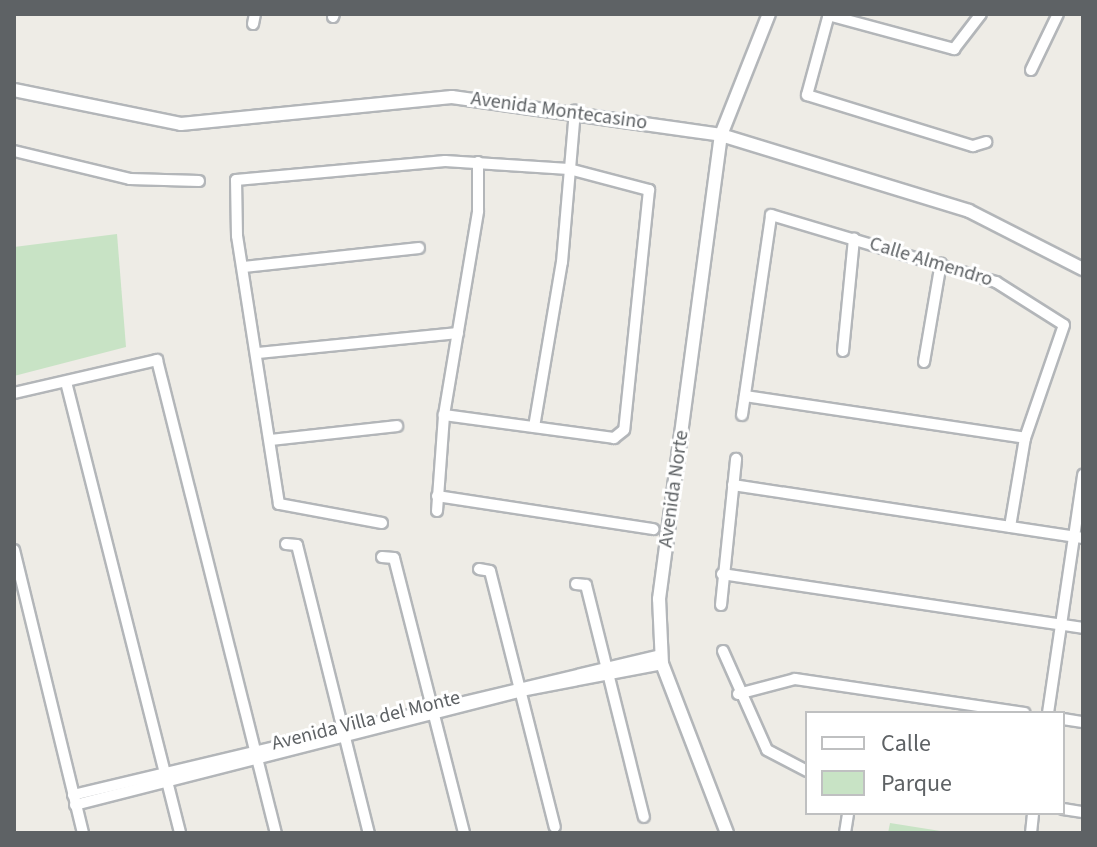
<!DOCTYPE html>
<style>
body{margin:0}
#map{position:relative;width:1097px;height:847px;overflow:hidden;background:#eeece6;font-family:"Source Sans 3",sans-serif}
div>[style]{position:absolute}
.green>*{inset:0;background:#c8e3c5}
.roads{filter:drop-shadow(2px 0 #b3b6b9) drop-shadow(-2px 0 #b3b6b9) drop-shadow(0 2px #b3b6b9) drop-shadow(0 -2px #b3b6b9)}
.minor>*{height:10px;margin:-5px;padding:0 5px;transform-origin:5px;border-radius:5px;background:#fff}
.tertiary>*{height:12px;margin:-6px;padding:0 6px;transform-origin:6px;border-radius:6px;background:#fff}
span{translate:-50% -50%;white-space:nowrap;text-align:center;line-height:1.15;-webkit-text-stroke:6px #fff;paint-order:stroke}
.street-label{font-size:20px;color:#5e6265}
.frame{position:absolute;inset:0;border:16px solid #5e6265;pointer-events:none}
.legend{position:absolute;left:805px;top:711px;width:260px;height:104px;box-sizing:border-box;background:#fff;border:2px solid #bfc0c1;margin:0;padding:10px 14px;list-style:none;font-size:24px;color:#5e6265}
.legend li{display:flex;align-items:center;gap:16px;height:40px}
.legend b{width:40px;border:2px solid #bfc0c1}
</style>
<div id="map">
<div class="green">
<div style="clip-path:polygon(117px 234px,126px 347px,14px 376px,14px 247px)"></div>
<div style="clip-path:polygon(890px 823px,953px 833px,888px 833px)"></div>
</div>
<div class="roads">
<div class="minor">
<div style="left:829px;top:14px;width:84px;rotate:105.2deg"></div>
<div style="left:807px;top:95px;width:174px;rotate:17.1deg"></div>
<div style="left:973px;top:146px;width:14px;rotate:-17deg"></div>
<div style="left:828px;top:15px;width:131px;rotate:15.1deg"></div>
<div style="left:954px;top:49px;width:44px;rotate:-52.4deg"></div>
<div style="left:333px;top:17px;width:3px;rotate:-72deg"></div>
<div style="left:253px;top:24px;width:10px;rotate:-79deg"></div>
<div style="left:1031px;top:70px;width:62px;rotate:-64.3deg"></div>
<div style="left:14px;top:151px;width:119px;rotate:13.6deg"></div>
<div style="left:130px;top:179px;width:69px;rotate:1.7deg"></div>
<div style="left:244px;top:267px;width:176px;rotate:-6.2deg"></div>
<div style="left:843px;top:351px;width:113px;rotate:-84.4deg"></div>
<div style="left:258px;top:353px;width:201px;rotate:-5.7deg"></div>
<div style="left:924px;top:362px;width:100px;rotate:-80.3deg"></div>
<div style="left:66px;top:382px;width:465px;rotate:75.8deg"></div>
<div style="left:14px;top:393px;width:147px;rotate:-13deg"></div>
<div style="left:157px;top:360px;width:488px;rotate:75.9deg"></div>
<div style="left:745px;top:396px;width:283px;rotate:8.5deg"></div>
<div style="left:742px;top:415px;width:202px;rotate:-81.7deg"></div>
<div style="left:771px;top:215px;width:235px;rotate:16.6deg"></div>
<div style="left:996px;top:282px;width:80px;rotate:32.3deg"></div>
<div style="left:1064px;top:325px;width:120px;rotate:109deg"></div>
<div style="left:1025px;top:438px;width:90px;rotate:99.6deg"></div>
<div style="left:534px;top:427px;width:167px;rotate:-80.4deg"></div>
<div style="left:562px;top:262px;width:152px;rotate:-85.1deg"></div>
<div style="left:271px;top:440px;width:127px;rotate:-6.3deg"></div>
<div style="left:733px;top:485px;width:354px;rotate:8.6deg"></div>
<div style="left:437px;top:496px;width:219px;rotate:8.7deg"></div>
<div style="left:437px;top:511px;width:96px;rotate:-85.8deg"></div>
<div style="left:444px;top:415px;width:207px;rotate:-80.5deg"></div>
<div style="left:478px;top:211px;width:49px;rotate:-90deg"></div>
<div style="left:382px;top:523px;width:105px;rotate:-169.5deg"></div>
<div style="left:279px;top:504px;width:271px;rotate:-98.9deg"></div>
<div style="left:237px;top:236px;width:56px;rotate:-91deg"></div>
<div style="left:236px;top:180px;width:210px;rotate:-5.2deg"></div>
<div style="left:445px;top:161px;width:124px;rotate:3.7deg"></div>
<div style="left:569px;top:169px;width:83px;rotate:14.7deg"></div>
<div style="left:649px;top:190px;width:241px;rotate:95.9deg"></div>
<div style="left:624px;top:430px;width:13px;rotate:141deg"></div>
<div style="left:614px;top:438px;width:172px;rotate:-172.3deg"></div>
<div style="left:286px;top:544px;width:11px;rotate:5deg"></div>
<div style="left:297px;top:545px;width:297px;rotate:76deg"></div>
<div style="left:14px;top:550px;width:291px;rotate:76.3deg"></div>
<div style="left:382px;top:557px;width:12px;rotate:5deg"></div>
<div style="left:394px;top:558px;width:284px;rotate:75.7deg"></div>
<div style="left:479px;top:569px;width:11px;rotate:10deg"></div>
<div style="left:490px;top:571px;width:264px;rotate:75.8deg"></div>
<div style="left:722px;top:574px;width:365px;rotate:8.5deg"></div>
<div style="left:576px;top:584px;width:10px;rotate:6deg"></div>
<div style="left:586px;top:585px;width:239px;rotate:76deg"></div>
<div style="left:721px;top:605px;width:147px;rotate:-84.1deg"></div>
<div style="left:723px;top:651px;width:108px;rotate:66deg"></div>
<div style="left:767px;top:750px;width:45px;rotate:27.7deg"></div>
<div style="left:738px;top:694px;width:59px;rotate:-14.7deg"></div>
<div style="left:795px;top:679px;width:232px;rotate:8.4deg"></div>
<div style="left:1048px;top:713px;width:241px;rotate:-81.6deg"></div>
<div style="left:1063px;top:719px;width:20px;rotate:9deg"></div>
<div style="left:73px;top:795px;width:604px;rotate:-13.39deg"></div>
<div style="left:75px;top:805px;width:460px;rotate:-14.3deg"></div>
<div style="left:521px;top:691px;width:144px;rotate:-10.8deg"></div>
<div style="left:1063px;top:809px;width:20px;rotate:9deg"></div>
<div style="left:845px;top:833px;width:20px;rotate:-81deg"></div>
<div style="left:1031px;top:833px;width:20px;rotate:-84deg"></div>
</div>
<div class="tertiary">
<div style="left:14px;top:90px;width:170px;rotate:11.5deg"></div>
<div style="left:181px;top:124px;width:272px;rotate:-5.7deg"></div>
<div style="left:452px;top:97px;width:272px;rotate:8deg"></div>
<div style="left:721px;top:135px;width:259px;rotate:17deg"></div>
<div style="left:969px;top:211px;width:128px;rotate:27deg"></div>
<div style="left:727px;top:833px;width:181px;rotate:-111deg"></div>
<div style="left:662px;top:664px;width:65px;rotate:-92.6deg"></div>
<div style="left:659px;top:599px;width:468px;rotate:-82.4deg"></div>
<div style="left:721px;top:135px;width:130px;rotate:-68.4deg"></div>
</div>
</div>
<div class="street-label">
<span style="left:559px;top:111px;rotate:8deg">Avenida Montecasino</span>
<span style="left:931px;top:262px;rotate:17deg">Calle Almendro</span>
<span style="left:674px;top:489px;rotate:-82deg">Avenida Norte</span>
<span style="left:366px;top:721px;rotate:-14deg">Avenida Villa del Monte</span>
</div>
<div class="frame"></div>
<ul class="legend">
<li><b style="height:10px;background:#fff"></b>Calle</li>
<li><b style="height:22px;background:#c8e3c5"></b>Parque</li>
</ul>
</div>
